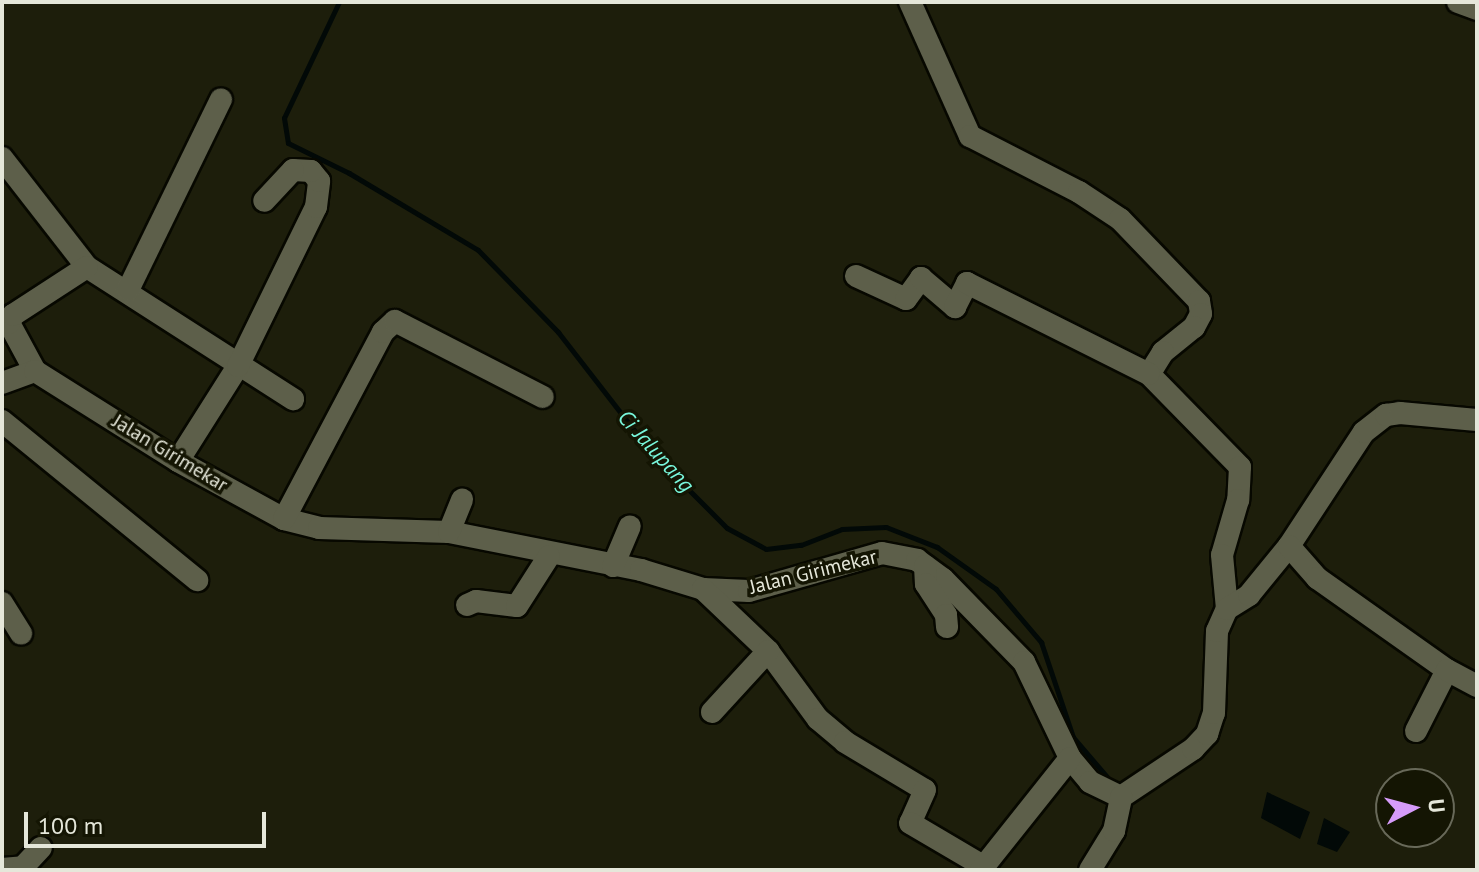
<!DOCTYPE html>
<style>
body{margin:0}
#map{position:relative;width:1479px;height:872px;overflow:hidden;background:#1d1e0b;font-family:"PT Sans",sans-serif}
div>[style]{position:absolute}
.water>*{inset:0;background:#020907}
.stream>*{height:5px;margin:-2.5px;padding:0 2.5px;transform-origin:2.5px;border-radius:2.5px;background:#020907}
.roads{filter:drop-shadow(2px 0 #070800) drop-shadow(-2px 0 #070800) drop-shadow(0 2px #070800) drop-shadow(0 -2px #070800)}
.minor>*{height:22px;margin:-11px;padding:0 11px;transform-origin:11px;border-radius:11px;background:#5d5f4a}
span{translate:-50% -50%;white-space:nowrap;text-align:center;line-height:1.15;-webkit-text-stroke:7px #141503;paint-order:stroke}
.street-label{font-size:20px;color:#e5e7da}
.water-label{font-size:22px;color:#78f6db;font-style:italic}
.frame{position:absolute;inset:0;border:4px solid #e5e7da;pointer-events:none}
.north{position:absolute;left:1375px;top:768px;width:80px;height:80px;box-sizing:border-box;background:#141503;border:2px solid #686959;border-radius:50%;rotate:84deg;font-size:22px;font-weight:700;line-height:32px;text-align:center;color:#e5e7da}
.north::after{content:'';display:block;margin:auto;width:28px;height:36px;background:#d69bfa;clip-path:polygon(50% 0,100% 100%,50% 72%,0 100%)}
.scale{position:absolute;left:24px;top:812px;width:242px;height:36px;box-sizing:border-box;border:4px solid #e5e7da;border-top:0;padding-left:10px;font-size:24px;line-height:28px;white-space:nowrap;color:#e5e7da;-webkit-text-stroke:6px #141503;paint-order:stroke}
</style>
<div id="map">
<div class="water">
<div style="clip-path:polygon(1267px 792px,1310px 812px,1300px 839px,1261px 818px)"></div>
<div style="clip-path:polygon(1324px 818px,1350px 832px,1337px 852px,1317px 844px)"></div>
</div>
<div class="stream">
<div style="left:339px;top:2px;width:128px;rotate:115.4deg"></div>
<div style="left:284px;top:118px;width:25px;rotate:81deg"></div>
<div style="left:288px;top:143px;width:68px;rotate:26.2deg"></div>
<div style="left:349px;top:173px;width:150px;rotate:30.8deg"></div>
<div style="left:478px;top:250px;width:115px;rotate:45.7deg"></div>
<div style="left:558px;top:332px;width:152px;rotate:52.2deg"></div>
<div style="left:651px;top:452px;width:107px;rotate:45deg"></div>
<div style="left:727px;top:528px;width:44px;rotate:28.3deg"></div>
<div style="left:766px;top:549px;width:35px;rotate:-7deg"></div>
<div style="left:801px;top:545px;width:44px;rotate:-21.3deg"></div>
<div style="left:842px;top:529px;width:44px;rotate:-2.6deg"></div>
<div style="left:886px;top:527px;width:55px;rotate:21.4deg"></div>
<div style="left:937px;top:547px;width:72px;rotate:35.4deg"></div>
<div style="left:996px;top:589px;width:70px;rotate:49.7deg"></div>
<div style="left:1041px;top:642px;width:100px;rotate:71.4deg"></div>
<div style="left:1073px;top:737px;width:62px;rotate:49.6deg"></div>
</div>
<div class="roads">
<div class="minor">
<div style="left:910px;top:2px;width:147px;rotate:65.9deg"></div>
<div style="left:970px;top:136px;width:123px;rotate:27.2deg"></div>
<div style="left:1079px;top:192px;width:49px;rotate:33.4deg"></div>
<div style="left:1120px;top:219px;width:114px;rotate:46.1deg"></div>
<div style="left:1199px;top:301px;width:13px;rotate:81deg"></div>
<div style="left:1201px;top:314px;width:15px;rotate:118deg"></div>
<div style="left:1194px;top:327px;width:40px;rotate:141deg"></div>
<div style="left:1163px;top:352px;width:26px;rotate:122deg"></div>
<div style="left:1149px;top:374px;width:130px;rotate:45.6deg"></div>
<div style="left:1240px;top:467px;width:33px;rotate:93deg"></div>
<div style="left:1238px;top:500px;width:57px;rotate:106.2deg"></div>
<div style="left:1222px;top:555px;width:54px;rotate:84.7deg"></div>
<div style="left:1458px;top:2px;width:20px;rotate:20deg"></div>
<div style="left:2px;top:158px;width:138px;rotate:52.1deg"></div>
<div style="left:87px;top:267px;width:245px;rotate:32.7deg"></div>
<div style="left:856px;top:276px;width:55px;rotate:24.7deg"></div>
<div style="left:906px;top:299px;width:26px;rotate:-54deg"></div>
<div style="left:921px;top:278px;width:45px;rotate:40.5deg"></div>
<div style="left:955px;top:307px;width:27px;rotate:-63deg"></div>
<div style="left:967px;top:283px;width:203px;rotate:26.6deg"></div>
<div style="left:128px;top:290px;width:212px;rotate:-64deg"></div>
<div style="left:35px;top:371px;width:55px;rotate:-118.4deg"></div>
<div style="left:9px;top:323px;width:9px;rotate:-63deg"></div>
<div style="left:13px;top:315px;width:88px;rotate:-33deg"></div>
<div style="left:2px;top:383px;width:35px;rotate:-20deg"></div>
<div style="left:35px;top:371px;width:169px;rotate:32.2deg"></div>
<div style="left:178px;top:461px;width:121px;rotate:28.7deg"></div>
<div style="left:284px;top:519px;width:36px;rotate:14deg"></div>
<div style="left:319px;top:528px;width:130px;rotate:1.8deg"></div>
<div style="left:449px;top:532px;width:196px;rotate:11.2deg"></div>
<div style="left:641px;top:570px;width:65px;rotate:17deg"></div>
<div style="left:703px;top:589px;width:46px;rotate:2.5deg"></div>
<div style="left:749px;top:591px;width:138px;rotate:-15.9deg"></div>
<div style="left:882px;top:553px;width:36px;rotate:11deg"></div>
<div style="left:917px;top:560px;width:32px;rotate:36deg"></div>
<div style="left:943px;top:579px;width:116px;rotate:45.7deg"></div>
<div style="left:1024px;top:662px;width:106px;rotate:64.4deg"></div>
<div style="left:1070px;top:758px;width:31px;rotate:50deg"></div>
<div style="left:1090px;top:782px;width:34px;rotate:26deg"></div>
<div style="left:1121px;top:797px;width:87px;rotate:-33.7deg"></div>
<div style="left:1193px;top:749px;width:21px;rotate:-47deg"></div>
<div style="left:1207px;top:734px;width:22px;rotate:-72deg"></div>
<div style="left:1214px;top:713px;width:82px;rotate:-87.9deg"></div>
<div style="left:1217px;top:631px;width:24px;rotate:-66deg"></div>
<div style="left:1227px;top:609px;width:26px;rotate:-32deg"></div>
<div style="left:1249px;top:595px;width:63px;rotate:-50.8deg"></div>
<div style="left:1289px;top:546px;width:136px;rotate:-56.7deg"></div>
<div style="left:1364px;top:432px;width:28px;rotate:-38deg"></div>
<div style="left:1386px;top:415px;width:14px;rotate:-8deg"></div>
<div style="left:1400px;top:413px;width:77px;rotate:5.2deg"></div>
<div style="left:2px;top:421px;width:252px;rotate:39.2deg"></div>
<div style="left:178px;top:461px;width:112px;rotate:-57.7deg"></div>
<div style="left:238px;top:366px;width:177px;rotate:-63.9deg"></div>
<div style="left:316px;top:207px;width:26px;rotate:-83deg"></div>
<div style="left:319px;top:181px;width:13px;rotate:-129deg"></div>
<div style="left:311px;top:171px;width:18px;rotate:-177deg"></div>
<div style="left:293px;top:170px;width:42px;rotate:133.1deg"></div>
<div style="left:284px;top:519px;width:212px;rotate:-62.1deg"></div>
<div style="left:383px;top:332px;width:16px;rotate:-43deg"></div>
<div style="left:395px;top:321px;width:166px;rotate:27.2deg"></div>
<div style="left:449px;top:532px;width:35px;rotate:-68deg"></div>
<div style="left:1289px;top:546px;width:43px;rotate:48.8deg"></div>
<div style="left:1317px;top:578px;width:159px;rotate:35.3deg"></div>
<div style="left:613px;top:566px;width:43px;rotate:-67deg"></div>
<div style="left:925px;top:566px;width:18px;rotate:87deg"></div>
<div style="left:926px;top:584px;width:37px;rotate:57deg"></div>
<div style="left:946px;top:615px;width:12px;rotate:85deg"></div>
<div style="left:703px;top:589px;width:90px;rotate:43.6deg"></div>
<div style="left:768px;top:651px;width:84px;rotate:53.7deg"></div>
<div style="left:818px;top:719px;width:35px;rotate:40deg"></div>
<div style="left:845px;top:742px;width:93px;rotate:31deg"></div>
<div style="left:925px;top:790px;width:36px;rotate:114deg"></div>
<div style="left:910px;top:823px;width:85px;rotate:30.5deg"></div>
<div style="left:2px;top:603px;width:36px;rotate:58deg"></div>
<div style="left:467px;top:605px;width:10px;rotate:-24deg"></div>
<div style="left:476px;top:601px;width:41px;rotate:7deg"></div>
<div style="left:517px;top:606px;width:59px;rotate:-57.4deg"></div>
<div style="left:712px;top:712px;width:83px;rotate:-47.4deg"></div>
<div style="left:1416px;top:731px;width:68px;rotate:-63.1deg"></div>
<div style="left:1447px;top:670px;width:34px;rotate:28deg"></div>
<div style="left:2px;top:869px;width:21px;rotate:-5deg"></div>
<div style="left:23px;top:867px;width:26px;rotate:-47deg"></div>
<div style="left:981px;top:870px;width:143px;rotate:-51.5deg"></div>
<div style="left:1090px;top:870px;width:46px;rotate:-58.4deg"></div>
<div style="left:1114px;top:831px;width:35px;rotate:-78deg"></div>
</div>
</div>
<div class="street-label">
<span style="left:170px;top:453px;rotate:31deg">Jalan Girimekar</span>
<span style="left:813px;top:572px;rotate:-14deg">Jalan Girimekar</span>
</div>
<div class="water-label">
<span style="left:656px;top:451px;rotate:48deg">Ci Jalupang</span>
</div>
<div class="frame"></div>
<div class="north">U</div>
<div class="scale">100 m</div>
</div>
